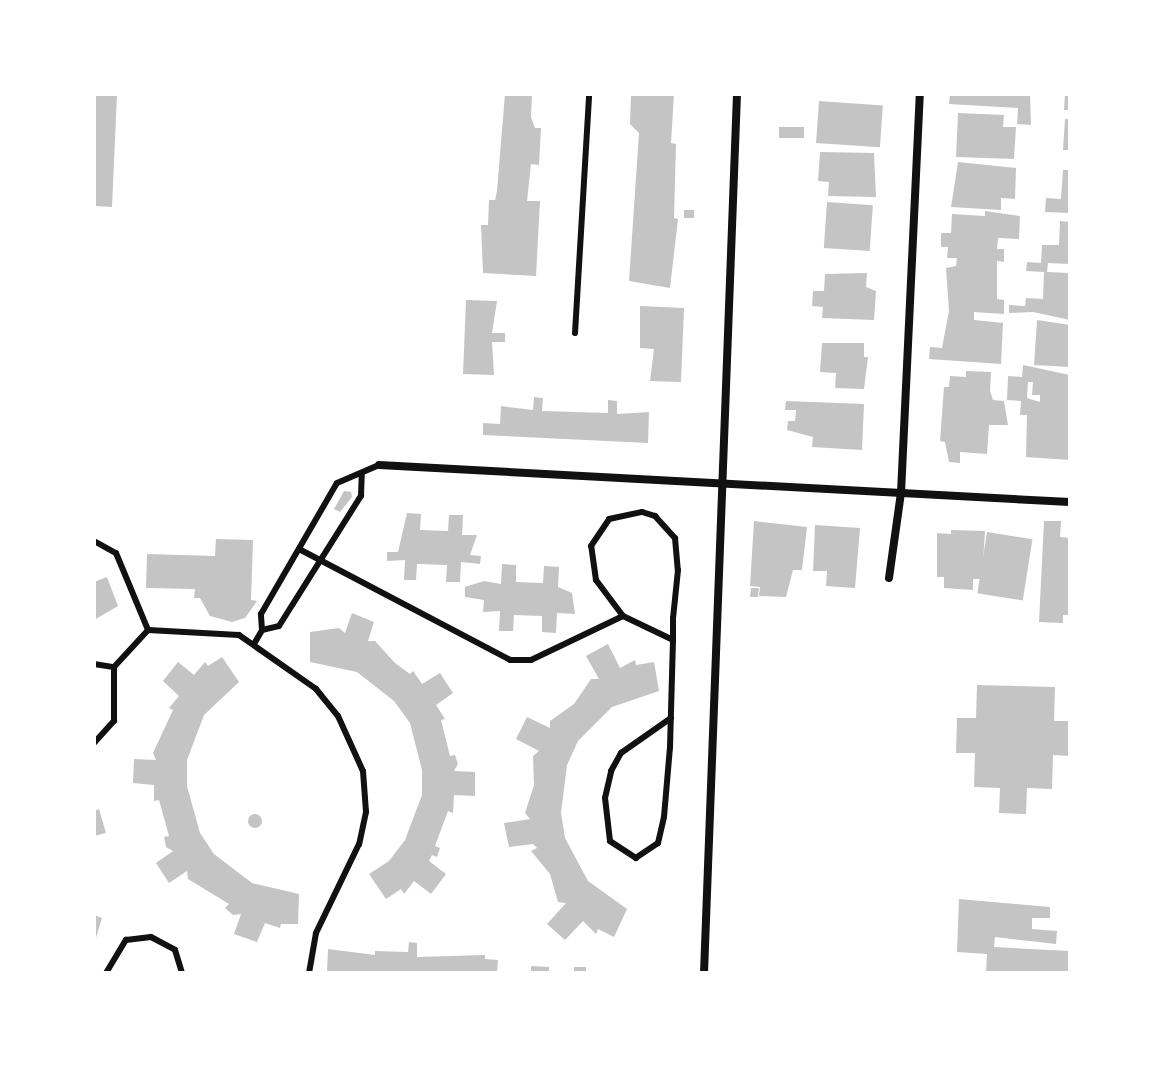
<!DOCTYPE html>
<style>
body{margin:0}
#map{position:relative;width:1164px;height:1067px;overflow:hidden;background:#fff;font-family:Lato,sans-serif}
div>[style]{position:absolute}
.building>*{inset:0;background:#c4c4c4;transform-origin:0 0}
.round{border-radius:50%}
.service>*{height:6px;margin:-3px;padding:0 3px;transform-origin:3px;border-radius:3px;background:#111}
.minor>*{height:8px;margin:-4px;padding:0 4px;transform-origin:4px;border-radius:4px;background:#111}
span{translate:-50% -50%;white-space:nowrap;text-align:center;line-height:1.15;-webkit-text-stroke:7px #fff;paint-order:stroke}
.frame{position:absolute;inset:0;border:96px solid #fff;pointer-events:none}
</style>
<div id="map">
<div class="building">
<div style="clip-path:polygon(94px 94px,117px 94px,112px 207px,94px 206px)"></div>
<div style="clip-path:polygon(505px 94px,532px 94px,531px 117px,535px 128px,541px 128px,539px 165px,531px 164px,527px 201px,540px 201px,536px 276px,483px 273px,481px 225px,488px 225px,489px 200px,495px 200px,497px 191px)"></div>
<div style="clip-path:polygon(674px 94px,671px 143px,676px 144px,674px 218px,678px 219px,670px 288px,629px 281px,639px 133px,630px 124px,631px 95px)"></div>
<div style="clip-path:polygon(950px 94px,1030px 94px,1031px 125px,1017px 124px,1018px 108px,949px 104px)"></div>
<div style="clip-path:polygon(1065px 94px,1070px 94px,1070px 110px,1064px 110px)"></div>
<div style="left:819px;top:101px;width:64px;height:42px;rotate:4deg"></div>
<div style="clip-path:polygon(958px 113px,1004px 115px,1003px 127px,1016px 127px,1014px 159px,956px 157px)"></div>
<div style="clip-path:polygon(1065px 119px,1070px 119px,1070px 150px,1063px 150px)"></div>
<div style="left:779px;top:127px;width:25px;height:11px"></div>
<div style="clip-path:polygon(820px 152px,874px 153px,876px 197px,828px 196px,829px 182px,818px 181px)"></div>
<div style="clip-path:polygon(958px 162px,1016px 168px,1015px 199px,1001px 198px,1001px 210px,951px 207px)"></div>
<div style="clip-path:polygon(1063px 170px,1070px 170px,1070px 213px,1045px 212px,1046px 198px,1061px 199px)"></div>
<div style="left:827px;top:202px;width:46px;height:46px;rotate:4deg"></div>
<div style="left:684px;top:210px;width:10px;height:8px"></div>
<div style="clip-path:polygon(985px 211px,1020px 216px,1019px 239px,998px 238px,997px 249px,1004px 249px,1004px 262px,997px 261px,997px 299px,1004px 300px,1004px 314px,974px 312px,974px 320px,1003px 323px,1001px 364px,929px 359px,930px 347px,942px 348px,949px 311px,946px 268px,956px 266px,957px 258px,947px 258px,948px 247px,941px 247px,941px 233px,951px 233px,952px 214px,985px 216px)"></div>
<div style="clip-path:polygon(1060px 221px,1070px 222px,1070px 264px,1048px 263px,1047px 272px,1070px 273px,1070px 320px,1033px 312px,1009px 313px,1009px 305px,1025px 306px,1026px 298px,1043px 299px,1044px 272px,1026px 271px,1027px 262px,1041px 263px,1042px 245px,1059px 245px)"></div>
<div style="clip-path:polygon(867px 273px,866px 287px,876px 291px,874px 320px,822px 318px,823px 307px,812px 306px,813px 291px,824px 291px,825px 274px)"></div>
<div style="clip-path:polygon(466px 300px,497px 301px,492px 333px,505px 333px,505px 342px,492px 342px,494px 375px,463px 374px)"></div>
<div style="clip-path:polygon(640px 306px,684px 308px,681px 382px,650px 381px,654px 349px,640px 348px)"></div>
<div style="clip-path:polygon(1037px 320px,1070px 325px,1070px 367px,1034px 365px)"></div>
<div style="clip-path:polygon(822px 343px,864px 343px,864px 357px,868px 357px,864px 389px,835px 388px,836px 373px,820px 372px)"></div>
<div style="clip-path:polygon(evenodd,1023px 365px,1070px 375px,1070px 460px,1026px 457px,1027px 415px,1020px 415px,1021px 401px,1007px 400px,1008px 376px,1022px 377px,1023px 365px,1028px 382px,1033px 382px,1032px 395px,1040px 395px,1040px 402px,1027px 398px,1028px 382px)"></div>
<div style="clip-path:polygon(966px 371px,991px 372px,990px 391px,993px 400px,1004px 401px,1008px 425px,989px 425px,987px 454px,960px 452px,960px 463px,949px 462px,945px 442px,940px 441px,944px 387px,949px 387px,950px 376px,966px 377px)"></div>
<div style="clip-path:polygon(534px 397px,543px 398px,542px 411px,608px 413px,608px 400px,617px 401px,617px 414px,649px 412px,648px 443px,483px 435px,483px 423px,500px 424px,501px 406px,533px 410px)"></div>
<div style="clip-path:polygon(786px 401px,864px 404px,862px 450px,812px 447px,813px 437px,787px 430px,788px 421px,795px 421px,796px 410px,785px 410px)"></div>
<div style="clip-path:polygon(344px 491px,351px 492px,352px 497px,340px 512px,334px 509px)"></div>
<div style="clip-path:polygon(407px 513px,421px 514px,420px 530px,448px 531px,449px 515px,463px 515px,462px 535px,477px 535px,470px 555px,481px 556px,480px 564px,461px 562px,460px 582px,446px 582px,447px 565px,417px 564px,416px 580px,404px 580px,405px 560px,387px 561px,387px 552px,398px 552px)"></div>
<div style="clip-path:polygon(754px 521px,807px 527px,802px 570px,793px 570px,786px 597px,759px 596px,760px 587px,750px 586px)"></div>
<div style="clip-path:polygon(1044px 521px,1061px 521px,1060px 537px,1070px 538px,1070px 615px,1063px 615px,1063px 623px,1039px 622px)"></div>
<div style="clip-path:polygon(815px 525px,860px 528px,855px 588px,826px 586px,827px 571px,813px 571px)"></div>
<div style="clip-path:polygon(951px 530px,985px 531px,982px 579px,973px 579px,973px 590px,944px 588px,944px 577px,937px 577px,937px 533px,951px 534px)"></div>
<div style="left:987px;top:532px;width:46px;height:62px;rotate:9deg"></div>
<div style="clip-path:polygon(216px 539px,253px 540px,251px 600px,257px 601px,245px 618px,232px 622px,210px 616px,200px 598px,194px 598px,195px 589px,146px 588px,147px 554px,215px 556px)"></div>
<div style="clip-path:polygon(502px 564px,516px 565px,516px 582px,543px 583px,544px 566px,559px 567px,558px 587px,572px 593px,575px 614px,557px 613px,556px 633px,542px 632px,542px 616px,514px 615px,513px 631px,499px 631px,500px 611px,483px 612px,484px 600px,465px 597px,465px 587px,484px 581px,501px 584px)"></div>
<div style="clip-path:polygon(107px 577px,118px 606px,94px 620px,94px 582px)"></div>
<div style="clip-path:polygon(751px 588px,759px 588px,758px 597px,750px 597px)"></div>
<div style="clip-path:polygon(352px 613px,374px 622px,368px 641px,375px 641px,395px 663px,410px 674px,413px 671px,422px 684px,440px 673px,453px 693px,436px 705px,445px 719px,441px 720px,450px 756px,455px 755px,458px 764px,454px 771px,475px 772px,475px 796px,454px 795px,453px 813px,448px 811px,435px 846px,440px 848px,437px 857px,432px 855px,429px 861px,446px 874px,431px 894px,414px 881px,404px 894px,401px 889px,386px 899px,369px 874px,389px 861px,405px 840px,422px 795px,422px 770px,410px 723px,394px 701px,357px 672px,310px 662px,310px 632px,339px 628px,345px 633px)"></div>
<div style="clip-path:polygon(608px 644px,620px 668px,635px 660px,636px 665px,654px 662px,659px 691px,612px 707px,578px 741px,567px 765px,561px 813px,565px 838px,588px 881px,627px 909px,614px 937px,598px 929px,596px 934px,583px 921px,565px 940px,547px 924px,566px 903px,558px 902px,550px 874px,531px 851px,537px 848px,533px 844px,509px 847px,504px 823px,530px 819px,525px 813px,534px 785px,533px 756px,539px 751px,516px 739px,527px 717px,550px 728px,550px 721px,574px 704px,591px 679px,599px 679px,586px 656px)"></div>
<div style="clip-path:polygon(222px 657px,239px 682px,204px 715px,187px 760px,187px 786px,200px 833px,214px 854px,252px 883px,299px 894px,298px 924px,281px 924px,280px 928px,265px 923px,257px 942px,234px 934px,241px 914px,233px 915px,225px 908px,229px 904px,188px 879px,187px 871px,169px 883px,156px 863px,173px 851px,166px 847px,164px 837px,169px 836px,159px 800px,154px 801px,154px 785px,133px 783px,134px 759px,156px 760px,153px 753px,173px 710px,169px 708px,179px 696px,163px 681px,178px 662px,194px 675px,205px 662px,208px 666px)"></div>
<div style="clip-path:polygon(977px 685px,1055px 687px,1054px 721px,1070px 721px,1070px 756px,1053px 755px,1052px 789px,1027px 788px,1026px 814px,999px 813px,1000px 788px,974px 787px,975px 753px,956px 753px,957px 718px,976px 718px)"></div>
<div style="clip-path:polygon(99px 809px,106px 833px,94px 836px,94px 811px)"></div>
<div class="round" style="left:248px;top:814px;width:14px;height:14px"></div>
<div style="clip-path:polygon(959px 899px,1050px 907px,1050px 918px,1032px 918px,1032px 929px,1057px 931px,1056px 944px,995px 937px,994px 947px,1070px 951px,1070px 973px,986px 973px,987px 954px,957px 952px)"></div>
<div style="clip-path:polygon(94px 915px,102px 918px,95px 941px,94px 941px)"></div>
<div style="clip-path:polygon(409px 942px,417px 943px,417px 957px,485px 955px,485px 959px,498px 960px,497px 973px,327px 973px,328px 949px,375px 955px,375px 951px,408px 952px)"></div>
<div style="clip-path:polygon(531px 966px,549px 967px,549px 973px,531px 973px)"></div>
<div style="left:574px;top:967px;width:12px;height:6px"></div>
</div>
<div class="service">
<div style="left:575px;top:333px;width:239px;rotate:-86.6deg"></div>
<div style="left:94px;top:541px;width:25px;rotate:29deg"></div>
<div style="left:116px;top:553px;width:83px;rotate:67.4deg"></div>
<div style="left:299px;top:549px;width:238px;rotate:27.7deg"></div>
<div style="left:510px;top:660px;width:21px"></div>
<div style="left:531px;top:660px;width:102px;rotate:-25.6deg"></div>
<div style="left:623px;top:616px;width:55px;rotate:25.6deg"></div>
<div style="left:623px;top:616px;width:45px;rotate:-126.9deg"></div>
<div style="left:596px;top:580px;width:34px;rotate:-98deg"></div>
<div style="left:591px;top:546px;width:32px;rotate:-56deg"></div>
<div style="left:609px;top:519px;width:34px;rotate:-12deg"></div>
<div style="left:642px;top:512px;width:14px;rotate:17deg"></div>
<div style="left:655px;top:516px;width:30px;rotate:48deg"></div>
<div style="left:675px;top:538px;width:32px;rotate:85deg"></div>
<div style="left:678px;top:570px;width:48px;rotate:95.9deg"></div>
<div style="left:673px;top:618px;width:22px;rotate:90deg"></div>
<div style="left:673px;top:640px;width:107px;rotate:91.6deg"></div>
<div style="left:670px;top:747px;width:70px;rotate:94.9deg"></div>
<div style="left:664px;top:817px;width:27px;rotate:103deg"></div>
<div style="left:658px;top:843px;width:27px;rotate:146deg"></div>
<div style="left:636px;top:858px;width:31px;rotate:-147deg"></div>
<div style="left:610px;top:841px;width:43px;rotate:-96.6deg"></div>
<div style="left:605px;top:798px;width:28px;rotate:-77deg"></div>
<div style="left:611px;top:771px;width:21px;rotate:-61deg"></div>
<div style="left:621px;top:753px;width:61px;rotate:-35deg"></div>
<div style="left:262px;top:630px;width:17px;rotate:-13deg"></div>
<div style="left:279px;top:626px;width:154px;rotate:-57.8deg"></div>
<div style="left:361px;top:496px;width:23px;rotate:-88deg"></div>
<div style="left:254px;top:644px;width:16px;rotate:-60deg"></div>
<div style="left:262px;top:630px;width:16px;rotate:-94deg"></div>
<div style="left:261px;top:614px;width:151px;rotate:-59.9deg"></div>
<div style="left:337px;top:483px;width:46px;rotate:-23.2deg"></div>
<div style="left:94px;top:664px;width:20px;rotate:9deg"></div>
<div style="left:94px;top:743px;width:30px;rotate:-48deg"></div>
<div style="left:114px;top:721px;width:54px;rotate:-90deg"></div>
<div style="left:114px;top:667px;width:50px;rotate:-47.4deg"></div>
<div style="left:148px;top:630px;width:91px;rotate:3.1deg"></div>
<div style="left:239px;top:635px;width:94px;rotate:35deg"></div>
<div style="left:316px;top:689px;width:35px;rotate:51deg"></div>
<div style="left:338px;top:716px;width:60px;rotate:65.6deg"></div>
<div style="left:363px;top:771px;width:41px;rotate:85.8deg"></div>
<div style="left:366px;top:812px;width:33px;rotate:102deg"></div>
<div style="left:359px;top:844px;width:99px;rotate:115.8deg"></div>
<div style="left:316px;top:933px;width:41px;rotate:99.9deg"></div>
<div style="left:106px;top:973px;width:39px;rotate:-59deg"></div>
<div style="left:126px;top:940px;width:25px;rotate:-7deg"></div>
<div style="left:151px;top:937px;width:27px;rotate:28deg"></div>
<div style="left:175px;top:950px;width:24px;rotate:73deg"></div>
</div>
<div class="minor">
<div style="left:379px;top:465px;width:692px;rotate:3.07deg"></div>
<div style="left:889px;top:578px;width:86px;rotate:-82deg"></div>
<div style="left:901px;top:493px;width:399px;rotate:-87.3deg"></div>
<div style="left:704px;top:973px;width:880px;rotate:-87.85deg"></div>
</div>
<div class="frame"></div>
</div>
